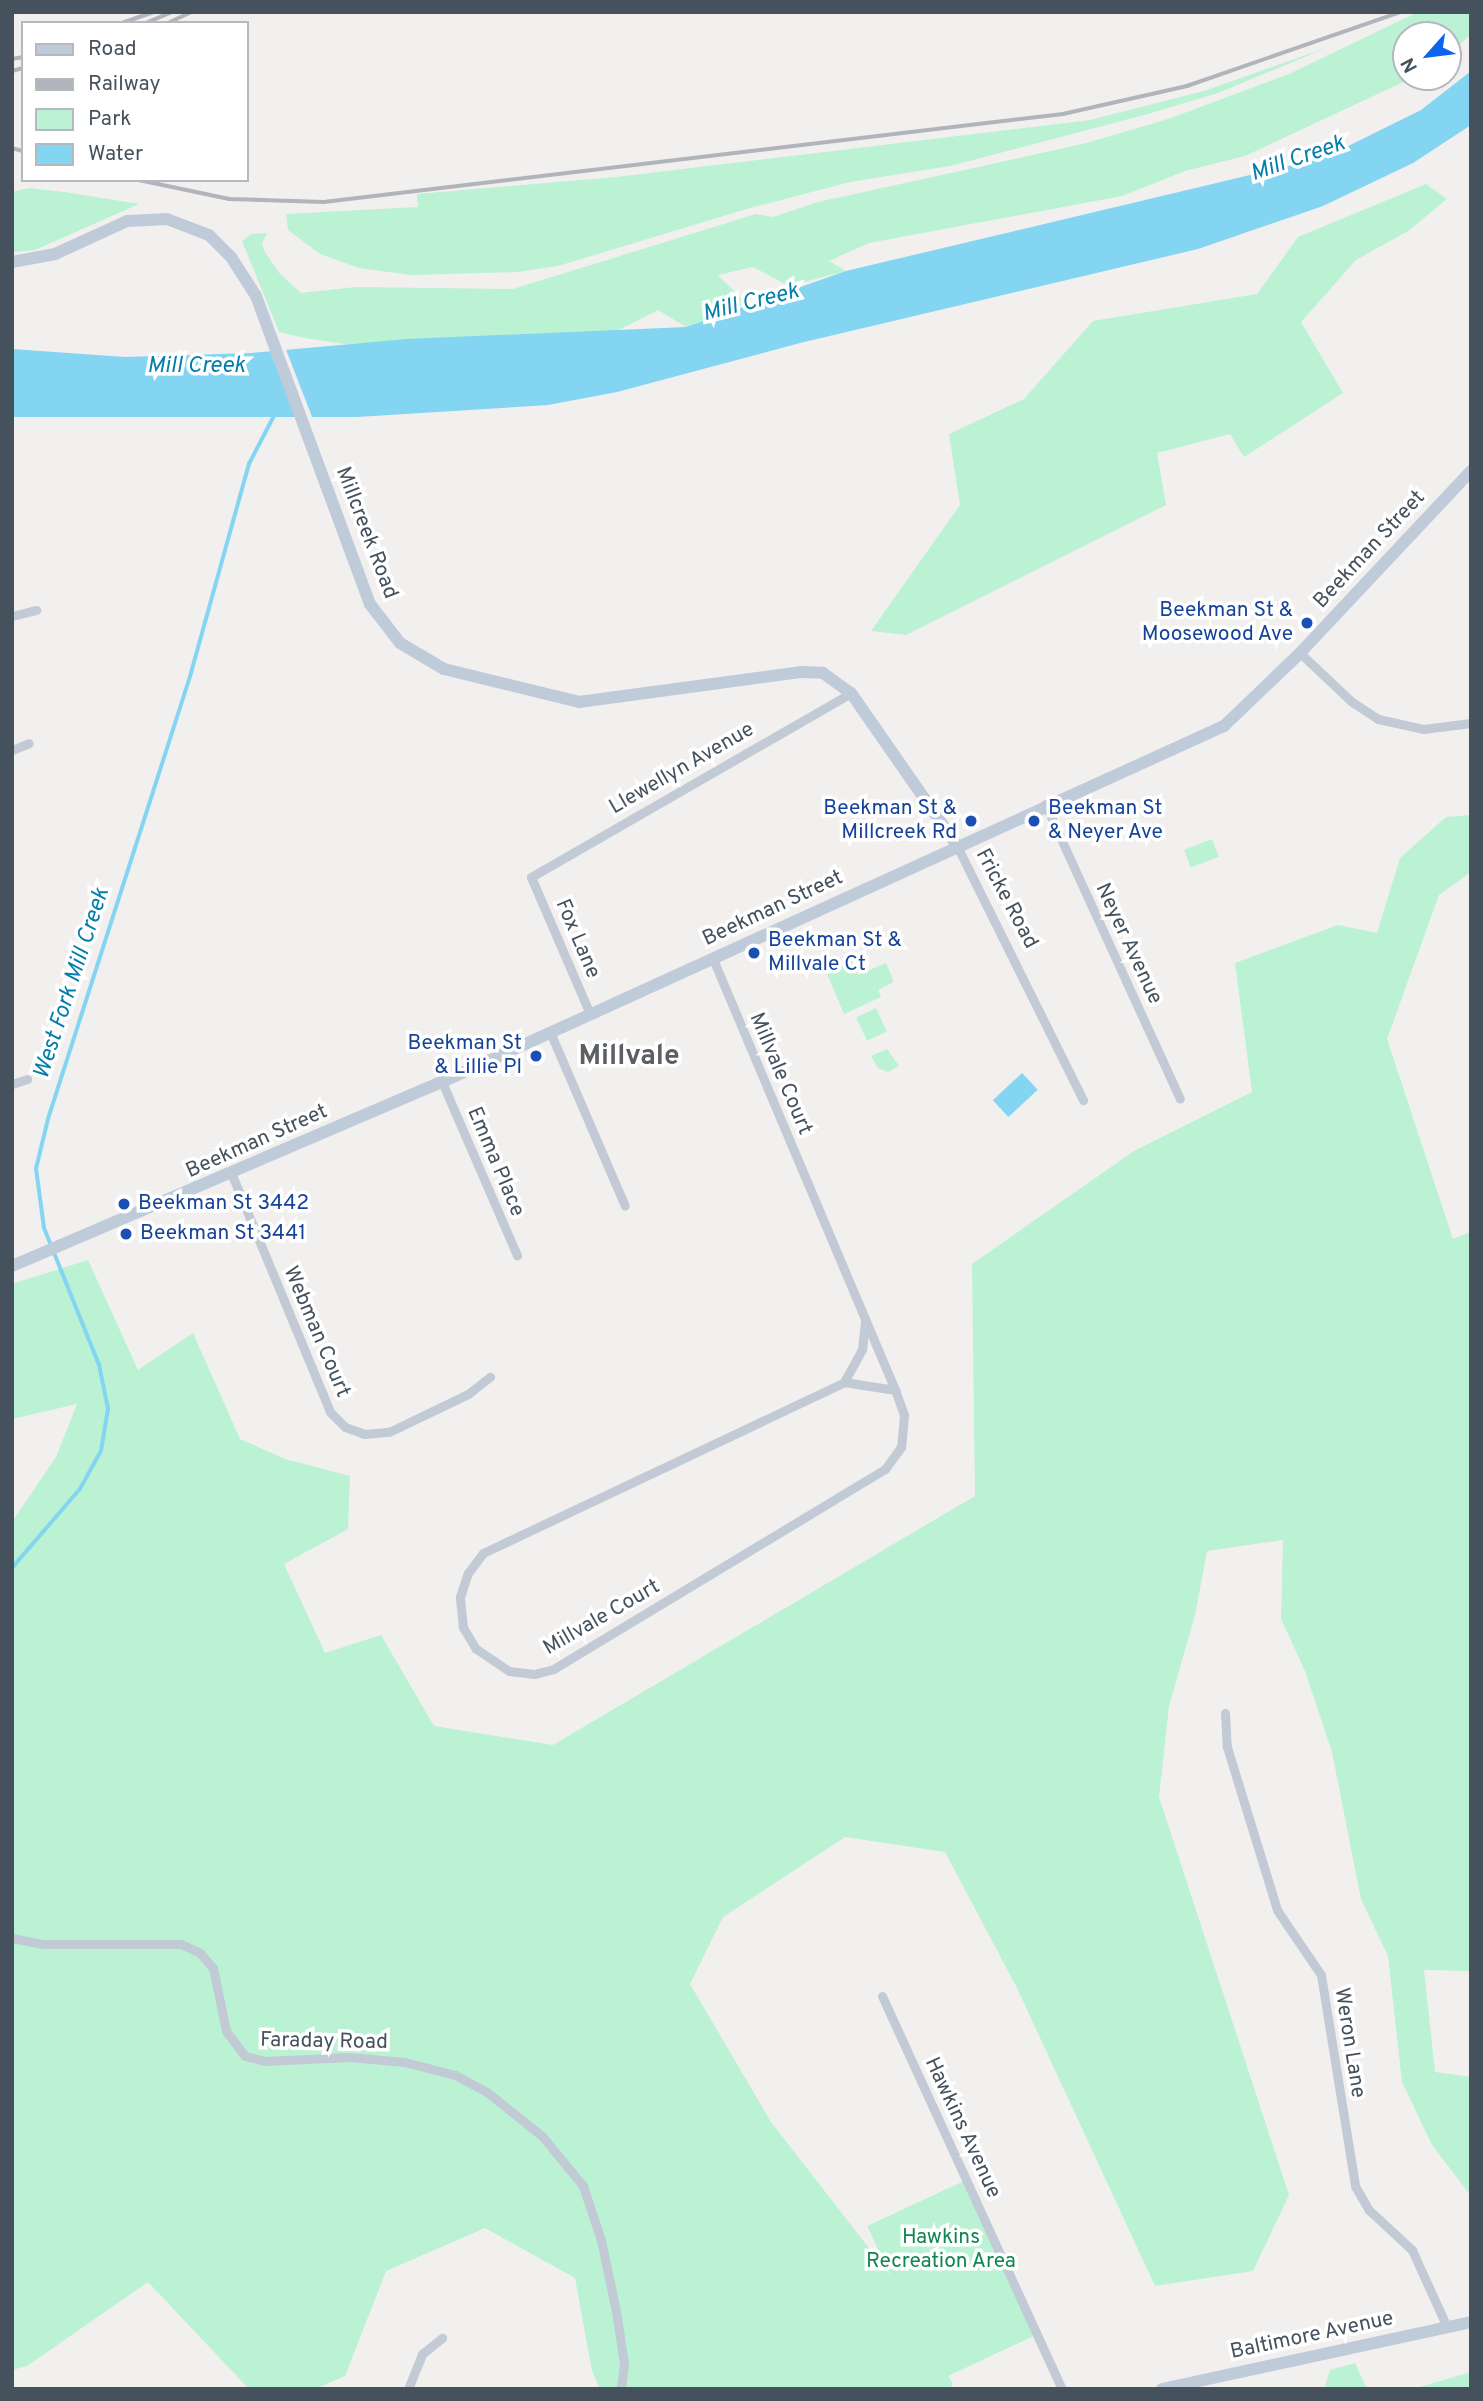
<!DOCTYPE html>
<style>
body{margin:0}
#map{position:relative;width:1483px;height:2401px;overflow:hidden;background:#f2efef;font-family:Overpass,sans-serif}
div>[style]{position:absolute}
.green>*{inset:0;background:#baf2d3;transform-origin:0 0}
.water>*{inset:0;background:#84d5f2;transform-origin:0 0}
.pier>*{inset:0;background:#f2efef}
.stream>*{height:3.5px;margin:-1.75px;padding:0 1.75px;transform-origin:1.75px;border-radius:1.75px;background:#84d5f2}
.street>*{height:9px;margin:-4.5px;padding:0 4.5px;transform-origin:4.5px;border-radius:4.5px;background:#c1cad5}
.secondary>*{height:12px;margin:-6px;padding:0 6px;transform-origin:6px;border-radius:6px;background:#c0cbd9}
.rail>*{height:3.5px;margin:-1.75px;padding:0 1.75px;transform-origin:1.75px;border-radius:1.75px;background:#b1b4ba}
.dots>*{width:19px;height:19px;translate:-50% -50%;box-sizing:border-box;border:4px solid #fff;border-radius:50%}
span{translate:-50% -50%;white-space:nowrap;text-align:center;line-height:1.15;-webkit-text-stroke:7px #fff;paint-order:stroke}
.street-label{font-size:21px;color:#46515e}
.transit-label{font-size:21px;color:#164399}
.right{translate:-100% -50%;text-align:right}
.left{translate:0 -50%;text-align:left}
.park-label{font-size:21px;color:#118551}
.water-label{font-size:23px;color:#037fac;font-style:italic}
.district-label{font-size:28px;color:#5b5f64;font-weight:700}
.frame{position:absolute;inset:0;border:14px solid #46515e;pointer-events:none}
.legend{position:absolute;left:21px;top:21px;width:228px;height:161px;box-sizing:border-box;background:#fff;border:2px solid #b5b9bf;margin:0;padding:9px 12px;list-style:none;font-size:21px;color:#46515e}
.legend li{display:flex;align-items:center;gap:14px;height:35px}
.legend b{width:35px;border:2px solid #b5b9bf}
.north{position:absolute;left:1392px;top:21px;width:70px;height:70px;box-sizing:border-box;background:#fff;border:2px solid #b5b9bf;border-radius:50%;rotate:242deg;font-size:19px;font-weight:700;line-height:28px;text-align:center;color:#46515e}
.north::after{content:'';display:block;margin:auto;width:24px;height:32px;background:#0d63ee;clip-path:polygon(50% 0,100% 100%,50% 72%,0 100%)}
</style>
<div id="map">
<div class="green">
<div style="clip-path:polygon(1418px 12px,1471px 12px,1471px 34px,1448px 56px,1448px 35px,1406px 35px,1406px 77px,1414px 77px,1245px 156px,1185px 171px,1122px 196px,869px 243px,829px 261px,846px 271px,789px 286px,753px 267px,718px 275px,747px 304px,686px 327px,658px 310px,613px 333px,344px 344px,305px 338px,279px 332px,242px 241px,251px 234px,267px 233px,262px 243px,265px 252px,280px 274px,301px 293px,356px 287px,513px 289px,756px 214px,773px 217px,818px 202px,1087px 143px,1171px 118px,1289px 74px)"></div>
<div style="clip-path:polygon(1329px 47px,1218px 93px,1148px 114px,950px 166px,850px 182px,750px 208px,558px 266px,517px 272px,411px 275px,359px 268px,320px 254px,288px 230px,286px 214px,418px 207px,417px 194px,616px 177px,1090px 120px,1204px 91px)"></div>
<div style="clip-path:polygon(1426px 184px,1447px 199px,1408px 231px,1356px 260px,1301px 322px,1343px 393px,1244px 457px,1230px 434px,1157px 453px,1166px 505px,906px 635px,871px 631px,960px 505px,949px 434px,1024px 399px,1093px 321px,1257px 294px,1298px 237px)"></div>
<div style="clip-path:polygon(29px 188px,65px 192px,139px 204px,35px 250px,12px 252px,12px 192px)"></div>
<div style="clip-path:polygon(1471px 815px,1471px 872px,1439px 895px,1387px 1039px,1453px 1239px,1471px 1232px,1471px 1971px,1424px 1970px,1435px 2072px,1471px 2077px,1471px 2196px,1432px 2145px,1402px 2082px,1388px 1956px,1361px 1899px,1332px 1752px,1305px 1671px,1281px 1619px,1283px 1540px,1207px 1551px,1195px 1615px,1169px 1706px,1159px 1797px,1289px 2195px,1253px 2271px,1155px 2286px,1017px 1988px,945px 1852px,845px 1837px,723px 1917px,690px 1984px,771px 2122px,893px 2279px,953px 2384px,949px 2389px,600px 2389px,592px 2371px,575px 2278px,485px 2228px,386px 2271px,345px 2376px,315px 2389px,249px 2389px,148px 2282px,27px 2366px,12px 2370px,12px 1522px,56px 1457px,77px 1404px,12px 1419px,12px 1284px,88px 1260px,138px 1370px,193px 1333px,240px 1439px,285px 1459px,350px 1476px,348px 1529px,284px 1564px,325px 1653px,381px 1635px,434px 1726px,553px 1745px,975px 1496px,972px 1264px,1134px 1151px,1252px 1092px,1235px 963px,1338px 925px,1377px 933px,1400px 858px,1446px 817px)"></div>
<div style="left:1212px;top:839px;width:19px;height:30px;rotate:69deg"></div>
<div style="clip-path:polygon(851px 958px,858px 975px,886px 963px,894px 982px,878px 990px,881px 997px,844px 1014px,825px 969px)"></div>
<div style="left:876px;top:1008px;width:26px;height:22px;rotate:65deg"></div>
<div style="clip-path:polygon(887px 1049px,899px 1066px,888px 1072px,878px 1068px,871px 1056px)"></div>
<div style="left:966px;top:2180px;width:170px;height:109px;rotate:65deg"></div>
<div style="clip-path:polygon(1355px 2363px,1367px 2389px,1324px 2389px,1330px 2370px)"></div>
<div style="clip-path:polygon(1471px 2372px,1471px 2389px,1413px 2389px)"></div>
</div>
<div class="water">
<div style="clip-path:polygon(1471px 71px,1471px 125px,1413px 163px,1323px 206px,1198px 249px,800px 343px,617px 392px,548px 405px,357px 417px,12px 417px,12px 349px,125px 357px,251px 353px,407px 339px,686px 327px,846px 271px,1326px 157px,1421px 110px)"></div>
<div style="left:1022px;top:1073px;width:23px;height:40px;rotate:47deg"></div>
</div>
<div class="pier">
<div style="clip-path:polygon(285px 347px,314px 422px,299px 422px,270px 348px)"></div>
</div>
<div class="stream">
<div style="left:12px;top:1568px;width:104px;rotate:-49.3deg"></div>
<div style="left:80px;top:1489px;width:43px;rotate:-61.1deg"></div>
<div style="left:101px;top:1451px;width:43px;rotate:-80.5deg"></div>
<div style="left:108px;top:1409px;width:45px;rotate:-101.6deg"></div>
<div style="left:99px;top:1365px;width:148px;rotate:-111.9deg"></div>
<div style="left:44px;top:1228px;width:60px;rotate:-97.7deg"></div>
<div style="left:36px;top:1169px;width:51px;rotate:-76.5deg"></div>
<div style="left:48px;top:1119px;width:468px;rotate:-72.2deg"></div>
<div style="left:191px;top:673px;width:217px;rotate:-74.5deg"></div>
<div style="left:249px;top:464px;width:54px;rotate:-62.5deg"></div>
</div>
<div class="street">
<div style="left:12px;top:616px;width:25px;rotate:-14deg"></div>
<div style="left:1300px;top:653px;width:71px;rotate:43.3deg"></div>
<div style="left:1352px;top:702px;width:31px;rotate:33deg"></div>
<div style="left:1378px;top:719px;width:46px;rotate:12.5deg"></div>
<div style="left:1423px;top:729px;width:48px;rotate:-7.1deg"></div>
<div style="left:12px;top:750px;width:18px;rotate:-22deg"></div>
<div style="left:1045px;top:804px;width:324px;rotate:65.4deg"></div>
<div style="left:956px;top:844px;width:286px;rotate:63.6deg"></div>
<div style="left:713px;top:959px;width:468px;rotate:67.1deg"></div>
<div style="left:895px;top:1390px;width:27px;rotate:70deg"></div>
<div style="left:904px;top:1415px;width:32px;rotate:95deg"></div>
<div style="left:901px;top:1447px;width:27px;rotate:126deg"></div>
<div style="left:885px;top:1469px;width:387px;rotate:148.9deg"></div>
<div style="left:554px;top:1669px;width:21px;rotate:166deg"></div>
<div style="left:534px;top:1674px;width:25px;rotate:-173deg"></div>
<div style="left:509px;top:1671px;width:40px;rotate:-146deg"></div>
<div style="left:476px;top:1649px;width:26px;rotate:-121deg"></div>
<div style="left:463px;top:1627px;width:30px;rotate:-96deg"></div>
<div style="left:460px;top:1597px;width:25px;rotate:-72deg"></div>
<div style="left:468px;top:1573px;width:25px;rotate:-53deg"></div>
<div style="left:483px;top:1553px;width:399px;rotate:-25.3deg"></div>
<div style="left:844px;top:1382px;width:37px;rotate:-61deg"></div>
<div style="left:862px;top:1350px;width:31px;rotate:-84deg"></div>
<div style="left:590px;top:1014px;width:149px;rotate:-113.3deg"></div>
<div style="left:531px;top:877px;width:369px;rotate:-29.9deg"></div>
<div style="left:550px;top:1032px;width:189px;rotate:66.7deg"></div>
<div style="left:442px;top:1082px;width:189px;rotate:66.6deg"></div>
<div style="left:12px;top:1084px;width:16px;rotate:-18deg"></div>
<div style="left:232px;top:1175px;width:256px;rotate:67.5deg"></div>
<div style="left:330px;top:1412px;width:21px;rotate:45deg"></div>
<div style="left:345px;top:1427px;width:20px;rotate:20deg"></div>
<div style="left:364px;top:1434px;width:25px;rotate:-5deg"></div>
<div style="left:389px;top:1432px;width:88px;rotate:-25.7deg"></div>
<div style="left:468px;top:1394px;width:28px;rotate:-38deg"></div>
<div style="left:844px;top:1382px;width:52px;rotate:8.9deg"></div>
<div style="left:1225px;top:1713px;width:34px;rotate:87deg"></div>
<div style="left:1227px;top:1747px;width:170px;rotate:72.9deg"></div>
<div style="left:1277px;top:1910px;width:78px;rotate:55.9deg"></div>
<div style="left:1321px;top:1975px;width:214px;rotate:80.8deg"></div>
<div style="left:1355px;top:2186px;width:28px;rotate:60deg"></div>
<div style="left:1369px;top:2210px;width:59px;rotate:42.9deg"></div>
<div style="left:1412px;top:2250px;width:85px;rotate:65.6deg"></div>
<div style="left:12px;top:1938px;width:32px;rotate:11deg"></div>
<div style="left:43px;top:1944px;width:138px"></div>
<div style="left:181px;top:1944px;width:21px;rotate:25deg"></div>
<div style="left:200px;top:1953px;width:20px;rotate:49deg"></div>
<div style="left:213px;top:1968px;width:64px;rotate:78.3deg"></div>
<div style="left:226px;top:2031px;width:31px;rotate:53deg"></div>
<div style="left:245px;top:2056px;width:21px;rotate:14deg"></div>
<div style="left:265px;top:2061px;width:84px;rotate:-2.7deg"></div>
<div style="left:349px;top:2057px;width:56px;rotate:5.1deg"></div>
<div style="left:405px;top:2062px;width:52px;rotate:14.6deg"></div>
<div style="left:455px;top:2075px;width:36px;rotate:28deg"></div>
<div style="left:487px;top:2092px;width:70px;rotate:38.7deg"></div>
<div style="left:542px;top:2136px;width:65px;rotate:50.6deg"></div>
<div style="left:583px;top:2186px;width:57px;rotate:71.6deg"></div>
<div style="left:601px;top:2240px;width:73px;rotate:78.1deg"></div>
<div style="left:616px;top:2311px;width:53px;rotate:81.3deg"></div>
<div style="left:624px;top:2363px;width:26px;rotate:97deg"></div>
<div style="left:882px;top:1996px;width:432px;rotate:65.4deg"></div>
<div style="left:408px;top:2389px;width:38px;rotate:-68deg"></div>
<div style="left:422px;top:2354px;width:26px;rotate:-39deg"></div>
</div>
<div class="secondary">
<div style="left:12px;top:262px;width:44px;rotate:-10.5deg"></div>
<div style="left:55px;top:254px;width:79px;rotate:-24.6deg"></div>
<div style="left:127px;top:221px;width:40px;rotate:-2.9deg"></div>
<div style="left:167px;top:219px;width:45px;rotate:20.9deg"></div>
<div style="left:209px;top:235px;width:31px;rotate:45deg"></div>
<div style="left:231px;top:257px;width:46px;rotate:57.3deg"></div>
<div style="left:256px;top:296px;width:328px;rotate:69.7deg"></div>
<div style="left:370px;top:604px;width:49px;rotate:52.4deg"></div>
<div style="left:400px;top:643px;width:51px;rotate:30.6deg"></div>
<div style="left:444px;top:669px;width:139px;rotate:13.7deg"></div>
<div style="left:579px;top:702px;width:223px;rotate:-7.7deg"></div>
<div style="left:800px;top:672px;width:23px;rotate:2deg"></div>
<div style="left:823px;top:673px;width:34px;rotate:36deg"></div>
<div style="left:851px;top:693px;width:184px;rotate:55.2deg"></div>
<div style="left:12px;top:1266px;width:468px;rotate:-23.2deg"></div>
<div style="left:442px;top:1082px;width:859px;rotate:-24.48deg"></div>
<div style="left:1224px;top:726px;width:105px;rotate:-43.8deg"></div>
<div style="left:1300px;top:653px;width:250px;rotate:-46.8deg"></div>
<div style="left:1162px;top:2389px;width:316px;rotate:-12.2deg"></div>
</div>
<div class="rail">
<div style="left:122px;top:23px;width:34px;rotate:-19deg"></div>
<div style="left:146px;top:23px;width:28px;rotate:-23deg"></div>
<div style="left:168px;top:23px;width:26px;rotate:-25deg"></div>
<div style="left:12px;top:59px;width:11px;rotate:-10deg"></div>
<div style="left:12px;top:71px;width:11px;rotate:-15deg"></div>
<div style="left:12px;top:148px;width:11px;rotate:15deg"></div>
<div style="left:139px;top:180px;width:92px;rotate:11.9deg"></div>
<div style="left:229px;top:199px;width:95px;rotate:1.8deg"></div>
<div style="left:324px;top:202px;width:744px;rotate:-6.79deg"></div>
<div style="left:1063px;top:114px;width:127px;rotate:-12.7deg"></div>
<div style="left:1187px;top:86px;width:226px;rotate:-19.1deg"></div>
</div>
<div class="dots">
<div style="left:1307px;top:623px;background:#1a4fb4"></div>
<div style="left:971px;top:821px;background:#1a4fb4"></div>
<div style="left:1034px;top:821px;background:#1a4fb4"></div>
<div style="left:754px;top:953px;background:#1a4fb4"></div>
<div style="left:536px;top:1056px;background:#1a4fb4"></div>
<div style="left:124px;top:1204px;background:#1a4fb4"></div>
<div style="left:126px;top:1234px;background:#1a4fb4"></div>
</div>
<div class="street-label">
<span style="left:366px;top:533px;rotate:69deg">Millcreek Road</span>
<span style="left:1370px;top:550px;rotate:-47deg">Beekman Street</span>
<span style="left:682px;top:769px;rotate:-30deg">Llewellyn Avenue</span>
<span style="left:1006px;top:899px;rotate:62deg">Fricke Road</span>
<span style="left:773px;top:909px;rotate:-25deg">Beekman Street</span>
<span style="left:577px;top:939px;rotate:67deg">Fox Lane</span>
<span style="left:1128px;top:944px;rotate:65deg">Neyer Avenue</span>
<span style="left:780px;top:1074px;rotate:67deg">Millvale Court</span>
<span style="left:257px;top:1142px;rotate:-24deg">Beekman Street</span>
<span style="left:495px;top:1162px;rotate:67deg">Emma Place</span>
<span style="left:316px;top:1332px;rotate:67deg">Webman Court</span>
<span style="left:602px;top:1618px;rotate:-30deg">Millvale Court</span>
<span style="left:324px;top:2042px;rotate:1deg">Faraday Road</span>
<span style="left:1349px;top:2043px;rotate:81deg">Weron Lane</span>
<span style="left:962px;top:2128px;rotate:65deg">Hawkins Avenue</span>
<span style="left:1312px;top:2336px;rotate:-12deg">Baltimore Avenue</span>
</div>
<div class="transit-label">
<span class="right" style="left:1293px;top:623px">Beekman St &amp;<br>Moosewood Ave</span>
<span class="right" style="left:957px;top:821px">Beekman St &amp;<br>Millcreek Rd</span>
<span class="left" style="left:1048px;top:821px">Beekman St<br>&amp; Neyer Ave</span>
<span class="left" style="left:768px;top:953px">Beekman St &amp;<br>Millvale Ct</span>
<span class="right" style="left:522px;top:1056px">Beekman St<br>&amp; Lillie Pl</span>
<span class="left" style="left:138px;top:1204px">Beekman St 3442</span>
<span class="left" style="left:140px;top:1234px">Beekman St 3441</span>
</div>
<div class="park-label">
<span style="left:941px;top:2250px">Hawkins<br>Recreation Area</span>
</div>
<div class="water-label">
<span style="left:1298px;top:160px;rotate:-19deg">Mill Creek</span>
<span style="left:751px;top:304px;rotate:-14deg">Mill Creek</span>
<span style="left:196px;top:367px">Mill Creek</span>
<span style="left:73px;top:984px;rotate:-72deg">West Fork Mill Creek</span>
</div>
<div class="district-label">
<span style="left:629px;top:1057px">Millvale</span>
</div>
<div class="frame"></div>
<ul class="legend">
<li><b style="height:9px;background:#c0cbd9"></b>Road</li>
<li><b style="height:9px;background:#b1b4ba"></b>Railway</li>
<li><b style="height:19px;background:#baf2d3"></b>Park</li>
<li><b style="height:19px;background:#84d5f2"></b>Water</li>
</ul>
<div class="north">N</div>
</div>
